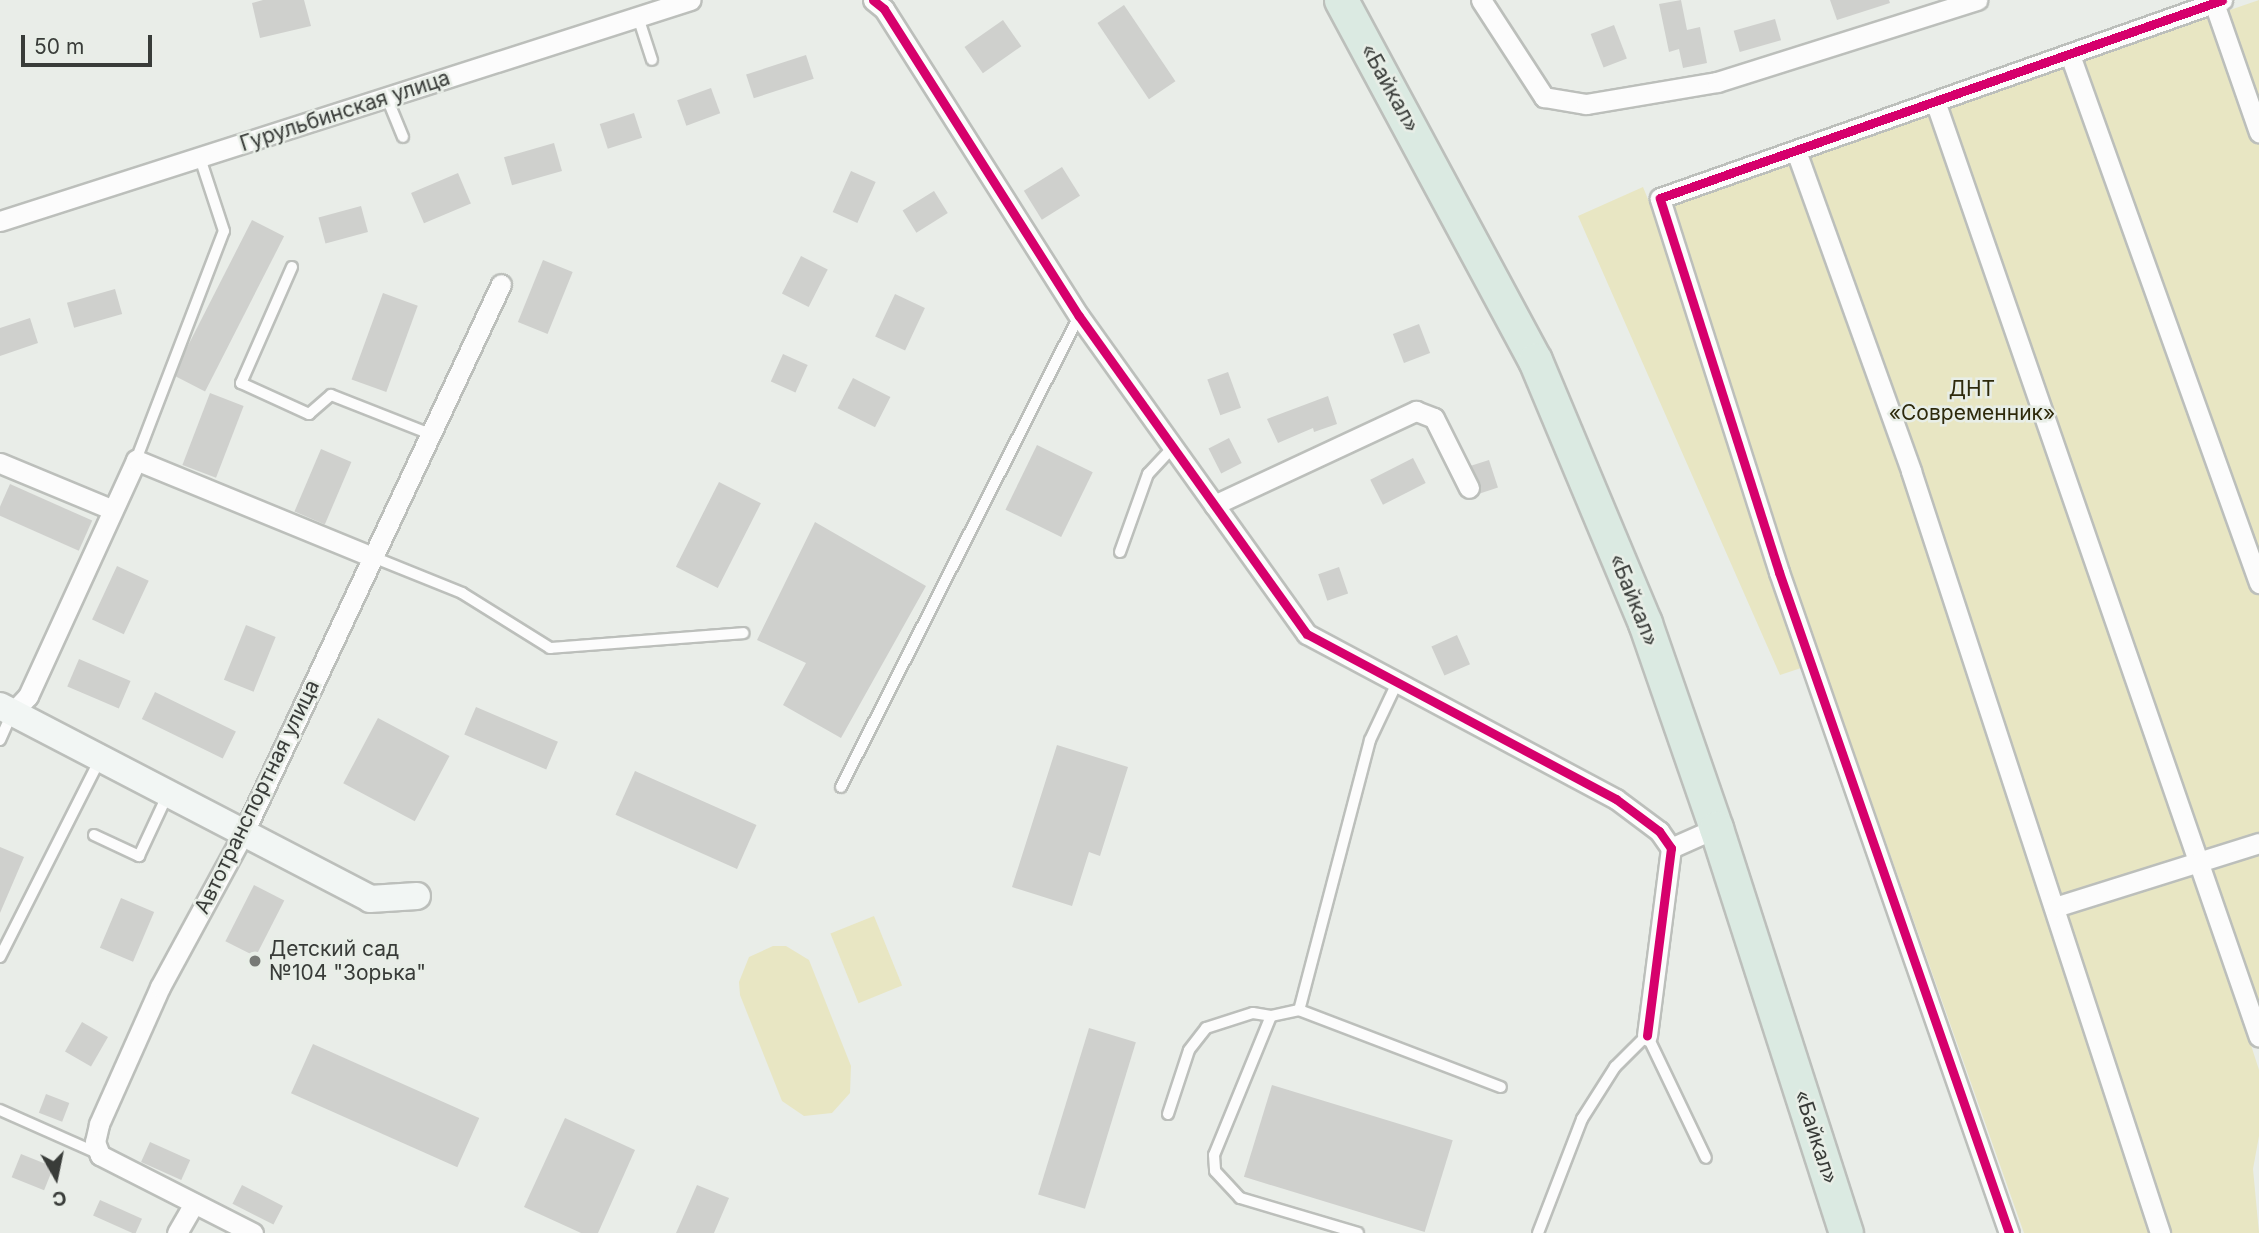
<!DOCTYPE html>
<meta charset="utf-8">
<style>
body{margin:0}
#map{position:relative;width:2259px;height:1233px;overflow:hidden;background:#e9ede8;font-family:Inter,sans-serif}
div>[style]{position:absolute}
.green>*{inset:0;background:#e8e6c3;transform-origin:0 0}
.building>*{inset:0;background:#cfd0cd;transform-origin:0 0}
.roads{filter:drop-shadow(2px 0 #bcbfbb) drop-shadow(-2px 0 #bcbfbb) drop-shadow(0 2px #bcbfbb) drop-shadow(0 -2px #bcbfbb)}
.lane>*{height:10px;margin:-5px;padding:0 5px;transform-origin:5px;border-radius:5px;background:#fcfcfc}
.street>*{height:19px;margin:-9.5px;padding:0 9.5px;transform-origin:9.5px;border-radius:9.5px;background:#fcfcfc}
.secondary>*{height:26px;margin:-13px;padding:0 13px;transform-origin:13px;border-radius:13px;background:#f2f6f4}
.highway>*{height:33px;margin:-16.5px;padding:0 16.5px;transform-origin:16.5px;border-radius:16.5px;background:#dbeae2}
.cycleway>*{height:9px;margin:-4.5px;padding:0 4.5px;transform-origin:4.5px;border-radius:4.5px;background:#d6006c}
.dots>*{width:19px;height:19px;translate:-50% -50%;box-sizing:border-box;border:4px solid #e8eee7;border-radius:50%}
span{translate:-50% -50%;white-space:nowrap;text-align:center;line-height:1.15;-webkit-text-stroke:5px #e8eee7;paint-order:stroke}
.street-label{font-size:21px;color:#393c39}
.park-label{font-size:21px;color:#2e2a0c}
.poi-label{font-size:21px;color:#393c39}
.left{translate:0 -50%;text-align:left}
.north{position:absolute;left:21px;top:1142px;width:70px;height:70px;-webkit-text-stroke:5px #e8eee7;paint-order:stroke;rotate:171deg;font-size:19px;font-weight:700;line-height:28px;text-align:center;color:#393c39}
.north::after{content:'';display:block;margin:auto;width:24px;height:32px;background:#393c39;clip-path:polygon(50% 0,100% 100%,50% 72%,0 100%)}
.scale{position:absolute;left:21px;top:35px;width:131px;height:32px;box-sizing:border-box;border:4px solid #393c39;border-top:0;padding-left:9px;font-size:21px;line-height:24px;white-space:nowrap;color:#393c39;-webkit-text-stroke:5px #e8eee7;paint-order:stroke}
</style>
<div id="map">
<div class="green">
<div style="clip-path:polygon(2259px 0,2259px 1041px,2251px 1045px,2259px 1070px,2259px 1136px,2253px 1169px,2259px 1233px,2024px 1233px,1822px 661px,1780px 675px,1578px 216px,1643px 187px,1652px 209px)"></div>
<div style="left:874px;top:916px;width:75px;height:47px;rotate:68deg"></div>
<div style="clip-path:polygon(773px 946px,786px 946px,809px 960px,851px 1066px,850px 1093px,832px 1113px,804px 1116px,782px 1101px,740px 995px,739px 982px,749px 957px)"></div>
</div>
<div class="building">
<div style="clip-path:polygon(263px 0,304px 0,311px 26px,260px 38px,252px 3px)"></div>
<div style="clip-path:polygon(1681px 0,1687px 30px,1700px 27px,1707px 63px,1683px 68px,1679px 49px,1669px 52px,1659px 4px)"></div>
<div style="clip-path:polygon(1830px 0,1889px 0,1890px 3px,1837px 20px)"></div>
<div style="left:1124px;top:5px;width:92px;height:32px;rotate:56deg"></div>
<div style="left:1775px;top:19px;width:22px;height:43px;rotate:74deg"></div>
<div style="left:1003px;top:20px;width:32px;height:47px;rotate:55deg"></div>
<div style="left:1614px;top:25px;width:36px;height:25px;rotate:69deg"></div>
<div style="left:806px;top:55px;width:25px;height:63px;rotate:72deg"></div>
<div style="left:711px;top:88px;width:27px;height:36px;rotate:70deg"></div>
<div style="left:634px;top:113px;width:26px;height:36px;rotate:72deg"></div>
<div style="left:554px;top:143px;width:29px;height:52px;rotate:74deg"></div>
<div style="left:1062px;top:167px;width:34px;height:45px;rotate:58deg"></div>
<div style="left:851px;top:171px;width:27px;height:45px;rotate:24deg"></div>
<div style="left:458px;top:173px;width:33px;height:51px;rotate:67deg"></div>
<div style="left:934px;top:191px;width:26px;height:37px;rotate:58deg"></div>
<div style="left:361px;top:206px;width:27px;height:44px;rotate:75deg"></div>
<div style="left:252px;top:220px;width:36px;height:174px;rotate:27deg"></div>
<div style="left:801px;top:256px;width:30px;height:42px;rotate:27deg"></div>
<div style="left:543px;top:260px;width:32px;height:67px;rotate:22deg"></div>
<div style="left:115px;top:289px;width:26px;height:50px;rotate:74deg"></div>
<div style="left:383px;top:293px;width:37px;height:92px;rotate:20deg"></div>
<div style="left:895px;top:294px;width:33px;height:47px;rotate:25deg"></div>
<div style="clip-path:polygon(30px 318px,38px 343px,0 356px,0 328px)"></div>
<div style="left:1419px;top:324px;width:31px;height:28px;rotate:69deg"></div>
<div style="left:783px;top:354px;width:27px;height:30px;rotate:24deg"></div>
<div style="left:1228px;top:372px;width:38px;height:22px;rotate:70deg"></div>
<div style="left:853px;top:378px;width:42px;height:34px;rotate:27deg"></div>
<div style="left:210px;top:393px;width:36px;height:77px;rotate:21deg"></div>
<div style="clip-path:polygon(1328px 396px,1337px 424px,1314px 432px,1313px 428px,1278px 443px,1267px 419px)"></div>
<div style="left:1229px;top:438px;width:28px;height:23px;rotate:63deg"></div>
<div style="left:1037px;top:445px;width:62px;height:72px;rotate:26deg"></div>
<div style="left:321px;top:449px;width:33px;height:68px;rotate:23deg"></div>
<div style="left:1413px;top:458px;width:28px;height:48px;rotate:63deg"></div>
<div style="left:1489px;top:460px;width:29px;height:19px;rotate:72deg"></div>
<div style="left:719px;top:482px;width:47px;height:95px;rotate:27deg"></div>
<div style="left:10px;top:484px;width:90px;height:33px;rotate:24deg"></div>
<div style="clip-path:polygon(815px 522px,926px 586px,841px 738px,783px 705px,806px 663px,757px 640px)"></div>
<div style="left:117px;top:566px;width:35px;height:59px;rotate:25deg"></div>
<div style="left:1339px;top:567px;width:28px;height:22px;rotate:71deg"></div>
<div style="left:246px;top:625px;width:32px;height:59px;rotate:22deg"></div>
<div style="left:1457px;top:635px;width:32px;height:28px;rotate:66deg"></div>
<div style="left:79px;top:659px;width:56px;height:30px;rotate:23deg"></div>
<div style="left:155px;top:692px;width:90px;height:30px;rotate:26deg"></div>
<div style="left:476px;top:707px;width:89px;height:30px;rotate:23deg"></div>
<div style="left:378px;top:718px;width:81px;height:74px;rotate:28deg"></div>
<div style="clip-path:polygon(1057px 745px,1128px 767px,1100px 856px,1089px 852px,1072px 906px,1012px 887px)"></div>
<div style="left:635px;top:771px;width:133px;height:48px;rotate:24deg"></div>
<div style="clip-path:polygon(0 847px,24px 857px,0 913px)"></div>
<div style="left:254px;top:885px;width:34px;height:63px;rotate:27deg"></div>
<div style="left:121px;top:898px;width:36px;height:54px;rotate:23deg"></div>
<div style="left:82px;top:1022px;width:30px;height:34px;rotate:30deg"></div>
<div style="left:1089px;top:1028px;width:49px;height:174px;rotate:17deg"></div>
<div style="left:313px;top:1044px;width:182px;height:54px;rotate:24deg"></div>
<div style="left:1272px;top:1085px;width:189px;height:96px;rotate:17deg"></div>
<div style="left:46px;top:1094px;width:25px;height:20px;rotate:21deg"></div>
<div style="clip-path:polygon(565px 1118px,635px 1150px,598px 1233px,581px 1233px,524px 1207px)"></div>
<div style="left:150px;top:1142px;width:44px;height:22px;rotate:24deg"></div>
<div style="left:21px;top:1154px;width:35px;height:25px;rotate:22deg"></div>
<div style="left:242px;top:1185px;width:46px;height:21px;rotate:27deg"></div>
<div style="clip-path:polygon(697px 1185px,729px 1198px,714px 1233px,676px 1233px)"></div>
<div style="left:100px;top:1200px;width:46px;height:17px;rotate:24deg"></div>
</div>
<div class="roads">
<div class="lane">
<div style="left:638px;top:17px;width:45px;rotate:72deg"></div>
<div style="left:387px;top:98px;width:42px;rotate:67.7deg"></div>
<div style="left:292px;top:267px;width:127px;rotate:113.7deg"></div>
<div style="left:241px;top:383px;width:75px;rotate:24.5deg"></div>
<div style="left:309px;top:414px;width:29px;rotate:-41deg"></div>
<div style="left:331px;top:395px;width:106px;rotate:21.5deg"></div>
<div style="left:136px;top:460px;width:245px;rotate:-69deg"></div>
<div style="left:224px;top:231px;width:77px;rotate:-108.2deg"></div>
<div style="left:1120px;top:552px;width:83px;rotate:-70.3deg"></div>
<div style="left:1148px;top:474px;width:37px;rotate:-47deg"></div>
<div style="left:373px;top:557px;width:96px;rotate:22deg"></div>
<div style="left:462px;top:593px;width:104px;rotate:32deg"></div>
<div style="left:550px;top:648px;width:194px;rotate:-4.4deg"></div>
<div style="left:1397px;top:683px;width:63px;rotate:115.3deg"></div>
<div style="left:1370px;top:740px;width:279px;rotate:104.7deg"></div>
<div style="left:1299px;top:1010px;width:216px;rotate:20.9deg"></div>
<div style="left:0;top:740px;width:27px;rotate:-66deg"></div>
<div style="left:841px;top:787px;width:528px;rotate:-63.19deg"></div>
<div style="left:94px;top:835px;width:50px;rotate:25deg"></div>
<div style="left:139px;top:856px;width:66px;rotate:-65deg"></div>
<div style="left:0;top:957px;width:220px;rotate:-63.2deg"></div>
<div style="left:1299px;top:1010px;width:29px;rotate:168deg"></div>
<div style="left:1271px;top:1016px;width:150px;rotate:112.3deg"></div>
<div style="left:1214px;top:1155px;width:16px;rotate:86deg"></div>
<div style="left:1215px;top:1171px;width:37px;rotate:47deg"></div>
<div style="left:1240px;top:1198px;width:123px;rotate:16.5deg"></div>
<div style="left:0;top:1110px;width:106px;rotate:23.9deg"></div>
<div style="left:1168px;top:1114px;width:67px;rotate:-71.8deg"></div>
<div style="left:1189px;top:1050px;width:28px;rotate:-52deg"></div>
<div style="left:1206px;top:1028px;width:49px;rotate:-17.7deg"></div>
<div style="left:1253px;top:1013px;width:18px;rotate:9deg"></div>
<div style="left:1538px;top:1233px;width:122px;rotate:-68.9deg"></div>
<div style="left:1582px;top:1119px;width:62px;rotate:-57.6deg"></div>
<div style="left:1615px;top:1067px;width:45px;rotate:-45deg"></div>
<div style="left:1647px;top:1035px;width:136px;rotate:64.4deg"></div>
</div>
<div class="street">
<div style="left:873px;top:0;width:14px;rotate:39deg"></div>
<div style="left:884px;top:9px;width:364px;rotate:57.6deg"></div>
<div style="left:1079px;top:316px;width:391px;rotate:54.4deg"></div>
<div style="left:1307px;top:634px;width:350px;rotate:28.1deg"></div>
<div style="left:1616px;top:799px;width:54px;rotate:36.7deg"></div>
<div style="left:1659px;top:831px;width:21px;rotate:55deg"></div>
<div style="left:1671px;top:848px;width:189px;rotate:97.3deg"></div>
<div style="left:1481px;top:0;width:116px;rotate:57deg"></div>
<div style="left:1544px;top:97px;width:43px;rotate:9.5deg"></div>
<div style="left:1586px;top:104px;width:133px;rotate:-9.5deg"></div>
<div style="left:1717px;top:82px;width:273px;rotate:-17.5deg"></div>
<div style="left:2214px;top:3px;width:137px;rotate:70.8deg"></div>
<div style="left:2070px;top:55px;width:561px;rotate:70.3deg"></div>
<div style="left:1935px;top:101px;width:990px;rotate:70.91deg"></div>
<div style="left:1796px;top:151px;width:340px;rotate:70.2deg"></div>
<div style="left:1911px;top:471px;width:802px;rotate:71.9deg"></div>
<div style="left:0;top:221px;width:725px;rotate:-17.76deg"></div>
<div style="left:0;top:463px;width:120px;rotate:22.5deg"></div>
<div style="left:1214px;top:505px;width:223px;rotate:-25deg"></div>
<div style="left:1416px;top:411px;width:19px;rotate:21deg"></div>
<div style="left:1434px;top:418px;width:78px;rotate:63.4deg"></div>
<div style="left:13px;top:712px;width:22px;rotate:-47deg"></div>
<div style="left:28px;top:696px;width:260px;rotate:-65.4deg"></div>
<div style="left:136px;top:460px;width:256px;rotate:22.3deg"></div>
<div style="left:1671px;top:848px;width:49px;rotate:-24deg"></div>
<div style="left:2055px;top:907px;width:214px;rotate:-17.4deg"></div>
<div style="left:177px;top:1233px;width:34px;rotate:-60deg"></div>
<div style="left:253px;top:1233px;width:172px;rotate:-153deg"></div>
<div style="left:100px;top:1155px;width:14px;rotate:-111deg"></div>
<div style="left:95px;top:1142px;width:18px;rotate:-77deg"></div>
<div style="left:99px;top:1124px;width:150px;rotate:-66deg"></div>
<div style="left:160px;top:987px;width:176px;rotate:-61.5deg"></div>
<div style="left:244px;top:832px;width:605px;rotate:-64.87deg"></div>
<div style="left:2009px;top:1233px;width:700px;rotate:-109.19deg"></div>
<div style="left:1779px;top:572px;width:392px;rotate:-107.7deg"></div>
<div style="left:1660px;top:198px;width:596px;rotate:-19.41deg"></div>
</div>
<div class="secondary">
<div style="left:0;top:706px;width:417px;rotate:27.5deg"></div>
<div style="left:370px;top:899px;width:47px;rotate:-3.7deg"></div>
</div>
<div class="highway">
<div style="left:1341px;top:0;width:409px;rotate:61.7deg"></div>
<div style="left:1535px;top:360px;width:285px;rotate:67.3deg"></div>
<div style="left:1645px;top:623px;width:217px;rotate:70.9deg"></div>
<div style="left:1716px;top:828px;width:425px;rotate:72.2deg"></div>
</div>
</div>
<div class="cycleway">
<div style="left:873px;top:0;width:14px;rotate:39deg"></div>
<div style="left:884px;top:9px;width:364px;rotate:57.6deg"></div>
<div style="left:1079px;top:316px;width:391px;rotate:54.4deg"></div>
<div style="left:1307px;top:634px;width:350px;rotate:28.1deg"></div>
<div style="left:1616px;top:799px;width:54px;rotate:36.7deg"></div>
<div style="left:1659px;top:831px;width:21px;rotate:55deg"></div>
<div style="left:1671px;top:848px;width:189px;rotate:97.3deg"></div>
<div style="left:2009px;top:1233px;width:700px;rotate:-109.19deg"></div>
<div style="left:1779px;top:572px;width:392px;rotate:-107.7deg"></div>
<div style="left:1660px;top:198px;width:596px;rotate:-19.41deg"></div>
</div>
<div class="dots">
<div style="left:255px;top:961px;background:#777a76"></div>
</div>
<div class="street-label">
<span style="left:1390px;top:88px;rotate:61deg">«Байкал»</span>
<span style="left:345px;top:111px;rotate:-18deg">Гурульбинская улица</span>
<span style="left:1634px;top:600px;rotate:68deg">«Байкал»</span>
<span style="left:257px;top:797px;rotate:-64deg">Автотранспортная улица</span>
<span style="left:1816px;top:1137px;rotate:72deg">«Байкал»</span>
</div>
<div class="park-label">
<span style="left:1972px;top:401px">ДНТ<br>«Современник»</span>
</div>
<div class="poi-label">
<span class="left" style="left:269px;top:961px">Детский сад<br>№104 "Зорька"</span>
</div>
<div class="north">С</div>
<div class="scale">50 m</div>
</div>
